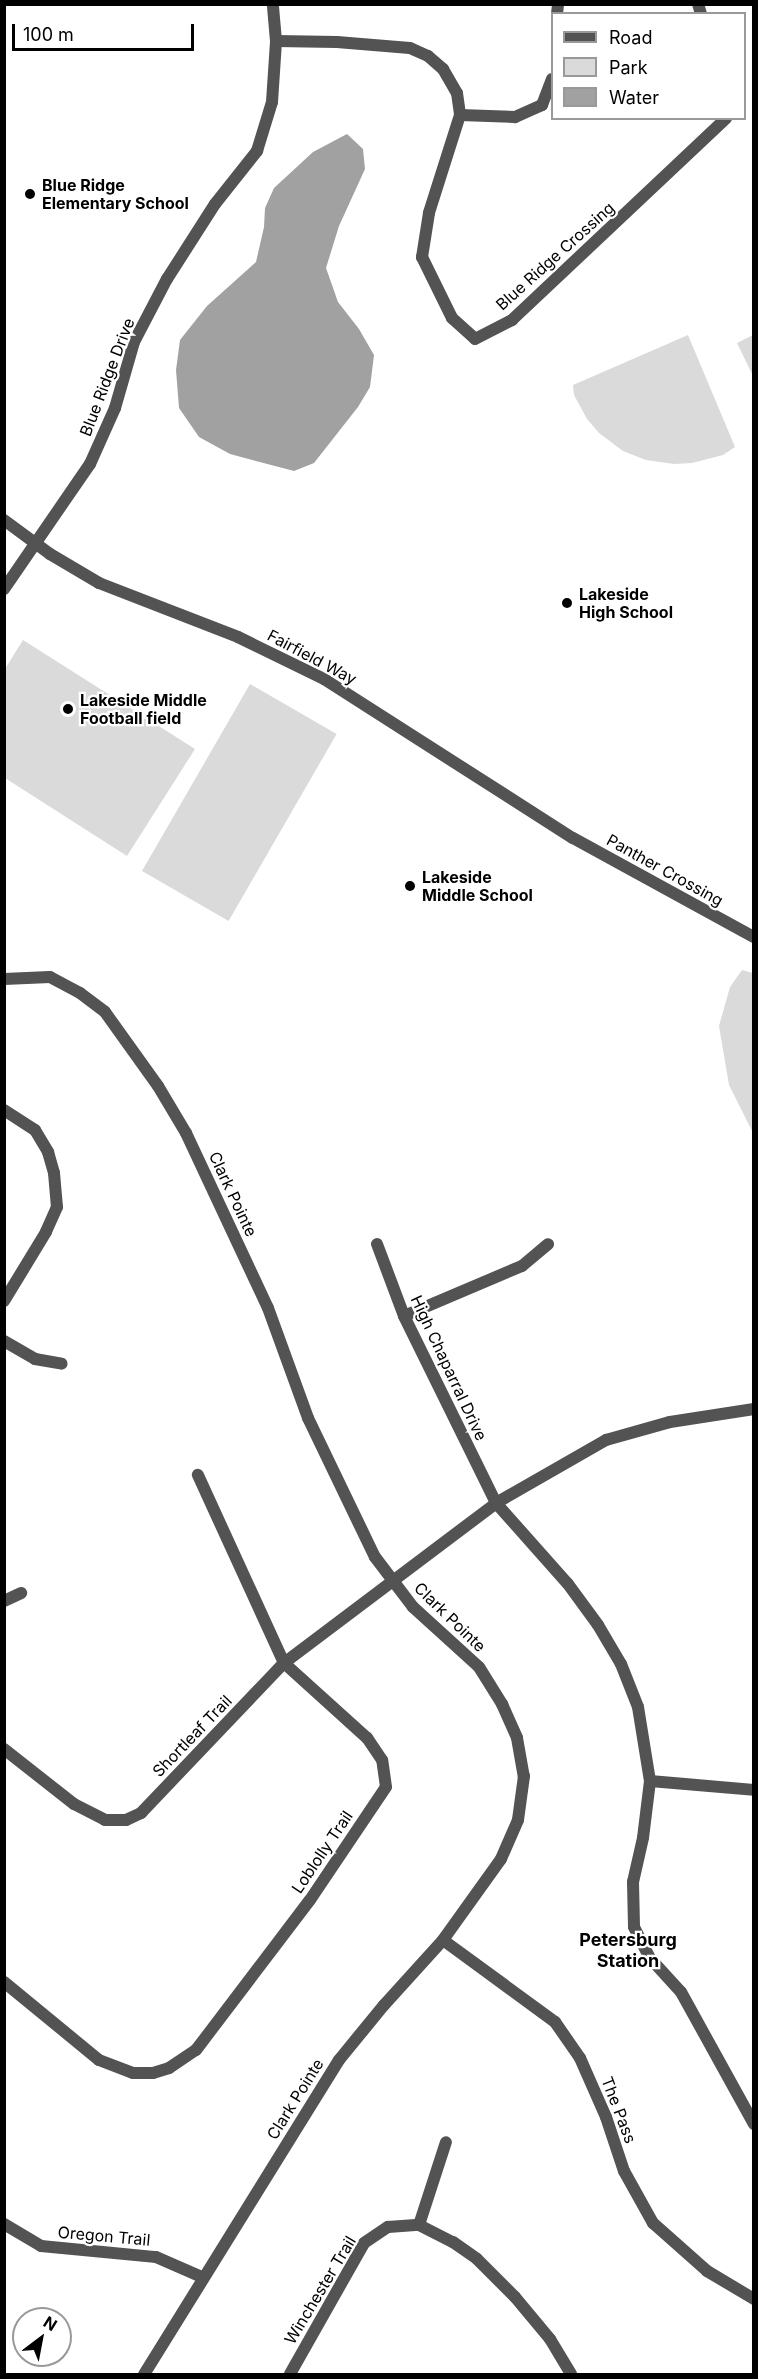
<!DOCTYPE html>
<style>
body{margin:0}
#map{position:relative;width:758px;height:2379px;overflow:hidden;background:#fff;font-family:Inter,sans-serif}
div>[style]{position:absolute}
.green>*{inset:0;background:#dadada;transform-origin:0 0}
.water>*{inset:0;background:#a1a1a1}
.minor>*{height:12px;margin:-6px;padding:0 6px;transform-origin:6px;border-radius:6px;background:#535353}
.tertiary>*{height:12px;margin:-6px;padding:0 6px;transform-origin:6px;border-radius:6px;background:#535353}
.dots>*{width:16px;height:16px;translate:-50% -50%;box-sizing:border-box;border:3px solid #fff;border-radius:50%}
span{translate:-50% -50%;white-space:nowrap;text-align:center;line-height:1.15;-webkit-text-stroke:4.5px #fff;paint-order:stroke}
.poi-label{font-size:16px;color:#000;font-weight:700}
.left{translate:0 -50%;text-align:left}
.street-label{font-size:16px;color:#000}
.neighbourhood-label{font-size:18px;color:#000;font-weight:700}
.frame{position:absolute;inset:0;border:6px solid #000;pointer-events:none}
.legend{position:absolute;left:551px;top:12px;width:195px;height:108px;box-sizing:border-box;background:#fff;border:2px solid #999;margin:0;padding:8px 10px;list-style:none;font-size:18px;color:#000}
.legend li{display:flex;align-items:center;gap:12px;height:30px}
.legend b{width:30px;border:2px solid #999}
.north{position:absolute;left:12px;top:2307px;width:60px;height:60px;box-sizing:border-box;background:#fff;border:2px solid #999;border-radius:50%;rotate:32deg;font-size:16px;font-weight:700;line-height:24px;text-align:center;color:#000}
.north::after{content:'';display:block;margin:auto;width:21px;height:27px;background:#000;clip-path:polygon(50% 0,100% 100%,50% 72%,0 100%)}
.scale{position:absolute;left:12px;top:24px;width:182px;height:27px;box-sizing:border-box;border:3px solid #000;border-top:0;padding-left:8px;font-size:18px;line-height:21px;white-space:nowrap;color:#000;-webkit-text-stroke:4px #fff;paint-order:stroke}
</style>
<div id="map">
<div class="green">
<div style="clip-path:polygon(688px 335px,735px 447px,723px 455px,692px 463px,674px 464px,646px 460px,623px 451px,599px 433px,587px 419px,574px 395px,573px 385px)"></div>
<div style="clip-path:polygon(753px 335px,753px 376px,737px 343px)"></div>
<div style="clip-path:polygon(23px 640px,195px 749px,127px 856px,5px 778px,5px 669px)"></div>
<div style="left:250px;top:684px;width:100px;height:216px;rotate:30deg"></div>
<div style="clip-path:polygon(742px 970px,753px 973px,753px 1133px,729px 1085px,719px 1026px,730px 987px)"></div>
</div>
<div class="water">
<div style="clip-path:polygon(347px 134px,363px 149px,365px 169px,339px 226px,326px 268px,338px 302px,359px 329px,374px 355px,370px 387px,358px 407px,314px 463px,294px 471px,230px 454px,199px 437px,179px 408px,176px 370px,180px 340px,207px 306px,256px 262px,264px 227px,265px 208px,274px 188px,313px 152px)"></div>
</div>
<div class="minor">
<div style="left:698px;top:4px;width:10px;rotate:73deg"></div>
<div style="left:557px;top:14px;width:10px;rotate:-84deg"></div>
<div style="left:276px;top:41px;width:61px;rotate:0.9deg"></div>
<div style="left:337px;top:42px;width:73px;rotate:4.7deg"></div>
<div style="left:410px;top:48px;width:20px;rotate:24deg"></div>
<div style="left:428px;top:56px;width:20px;rotate:41deg"></div>
<div style="left:443px;top:69px;width:28px;rotate:60deg"></div>
<div style="left:457px;top:93px;width:22px;rotate:82deg"></div>
<div style="left:552px;top:79px;width:28px;rotate:111deg"></div>
<div style="left:542px;top:105px;width:30px;rotate:156deg"></div>
<div style="left:515px;top:117px;width:55px;rotate:-177.9deg"></div>
<div style="left:460px;top:115px;width:103px;rotate:107.6deg"></div>
<div style="left:429px;top:213px;width:45px;rotate:99deg"></div>
<div style="left:422px;top:257px;width:68px;rotate:63.8deg"></div>
<div style="left:452px;top:318px;width:31px;rotate:42deg"></div>
<div style="left:475px;top:339px;width:42px;rotate:-27.2deg"></div>
<div style="left:512px;top:320px;width:294px;rotate:-43.3deg"></div>
<div style="left:4px;top:520px;width:57px;rotate:36.5deg"></div>
<div style="left:50px;top:554px;width:57px;rotate:30.6deg"></div>
<div style="left:99px;top:583px;width:149px;rotate:21.2deg"></div>
<div style="left:238px;top:637px;width:96px;rotate:26deg"></div>
<div style="left:324px;top:679px;width:295px;rotate:32.6deg"></div>
<div style="left:573px;top:838px;width:206px;rotate:28.7deg"></div>
<div style="left:4px;top:1110px;width:37px;rotate:33deg"></div>
<div style="left:35px;top:1130px;width:26px;rotate:59deg"></div>
<div style="left:48px;top:1152px;width:22px;rotate:74deg"></div>
<div style="left:54px;top:1173px;width:34px;rotate:85deg"></div>
<div style="left:57px;top:1207px;width:27px;rotate:114deg"></div>
<div style="left:46px;top:1232px;width:81px;rotate:121.3deg"></div>
<div style="left:377px;top:1244px;width:77px;rotate:69.4deg"></div>
<div style="left:404px;top:1316px;width:208px;rotate:63.8deg"></div>
<div style="left:496px;top:1503px;width:108px;rotate:48.4deg"></div>
<div style="left:568px;top:1584px;width:51px;rotate:53.8deg"></div>
<div style="left:598px;top:1625px;width:45px;rotate:59.5deg"></div>
<div style="left:621px;top:1664px;width:46px;rotate:68.4deg"></div>
<div style="left:638px;top:1707px;width:75px;rotate:80.8deg"></div>
<div style="left:650px;top:1781px;width:57px;rotate:97deg"></div>
<div style="left:643px;top:1838px;width:45px;rotate:102.8deg"></div>
<div style="left:633px;top:1882px;width:45px;rotate:88.7deg"></div>
<div style="left:634px;top:1927px;width:34px;rotate:63deg"></div>
<div style="left:649px;top:1957px;width:47px;rotate:47.6deg"></div>
<div style="left:681px;top:1992px;width:151px;rotate:61.1deg"></div>
<div style="left:404px;top:1316px;width:128px;rotate:-23deg"></div>
<div style="left:522px;top:1266px;width:34px;rotate:-40deg"></div>
<div style="left:4px;top:1341px;width:36px;rotate:30deg"></div>
<div style="left:35px;top:1359px;width:27px;rotate:10deg"></div>
<div style="left:4px;top:1601px;width:19px;rotate:-25deg"></div>
<div style="left:4px;top:1749px;width:89px;rotate:38.2deg"></div>
<div style="left:74px;top:1804px;width:35px;rotate:27deg"></div>
<div style="left:105px;top:1820px;width:21px"></div>
<div style="left:126px;top:1820px;width:17px;rotate:-25deg"></div>
<div style="left:141px;top:1813px;width:207px;rotate:-46.4deg"></div>
<div style="left:284px;top:1663px;width:266px;rotate:-37deg"></div>
<div style="left:496px;top:1503px;width:127px;rotate:-29.8deg"></div>
<div style="left:606px;top:1440px;width:66px;rotate:-15.7deg"></div>
<div style="left:670px;top:1422px;width:85px;rotate:-8.8deg"></div>
<div style="left:650px;top:1781px;width:104px;rotate:4.9deg"></div>
<div style="left:4px;top:1982px;width:123px;rotate:39.4deg"></div>
<div style="left:99px;top:2060px;width:36px;rotate:21deg"></div>
<div style="left:133px;top:2073px;width:20px"></div>
<div style="left:153px;top:2073px;width:17px;rotate:-17deg"></div>
<div style="left:169px;top:2068px;width:32px;rotate:-34deg"></div>
<div style="left:196px;top:2050px;width:188px;rotate:-52.8deg"></div>
<div style="left:310px;top:1900px;width:136px;rotate:-56.1deg"></div>
<div style="left:386px;top:1787px;width:27px;rotate:-98deg"></div>
<div style="left:382px;top:1760px;width:27px;rotate:-124deg"></div>
<div style="left:367px;top:1738px;width:112px;rotate:-137.9deg"></div>
<div style="left:284px;top:1663px;width:207px;rotate:-114.6deg"></div>
<div style="left:4px;top:2224px;width:43px;rotate:30.7deg"></div>
<div style="left:41px;top:2246px;width:116px;rotate:5.5deg"></div>
<div style="left:156px;top:2257px;width:50px;rotate:23.5deg"></div>
<div style="left:419px;top:2225px;width:87px;rotate:-72deg"></div>
<div style="left:290px;top:2374px;width:150px;rotate:-60.5deg"></div>
<div style="left:364px;top:2243px;width:29px;rotate:-34deg"></div>
<div style="left:388px;top:2227px;width:31px;rotate:-4deg"></div>
<div style="left:419px;top:2225px;width:38px;rotate:27deg"></div>
<div style="left:453px;top:2242px;width:29px;rotate:35deg"></div>
<div style="left:477px;top:2259px;width:54px;rotate:45deg"></div>
<div style="left:515px;top:2297px;width:55px;rotate:50.2deg"></div>
<div style="left:550px;top:2339px;width:41px;rotate:59deg"></div>
</div>
<div class="tertiary">
<div style="left:4px;top:589px;width:152px;rotate:-55.5deg"></div>
<div style="left:90px;top:464px;width:61px;rotate:-65.9deg"></div>
<div style="left:115px;top:408px;width:69px;rotate:-73.9deg"></div>
<div style="left:134px;top:342px;width:71px;rotate:-62.4deg"></div>
<div style="left:167px;top:279px;width:89px;rotate:-57.4deg"></div>
<div style="left:215px;top:204px;width:68px;rotate:-51.6deg"></div>
<div style="left:257px;top:151px;width:51px;rotate:-73deg"></div>
<div style="left:272px;top:102px;width:61px;rotate:-86.2deg"></div>
<div style="left:276px;top:41px;width:37px;rotate:-95deg"></div>
<div style="left:4px;top:979px;width:46px;rotate:-2.5deg"></div>
<div style="left:50px;top:977px;width:34px;rotate:28deg"></div>
<div style="left:80px;top:993px;width:31px;rotate:37deg"></div>
<div style="left:105px;top:1012px;width:91px;rotate:54.4deg"></div>
<div style="left:158px;top:1086px;width:55px;rotate:59.2deg"></div>
<div style="left:186px;top:1133px;width:193px;rotate:64.9deg"></div>
<div style="left:268px;top:1308px;width:117px;rotate:70deg"></div>
<div style="left:308px;top:1418px;width:154px;rotate:64.3deg"></div>
<div style="left:375px;top:1557px;width:63px;rotate:52.8deg"></div>
<div style="left:413px;top:1607px;width:89px;rotate:42.3deg"></div>
<div style="left:479px;top:1667px;width:44px;rotate:58.1deg"></div>
<div style="left:502px;top:1704px;width:37px;rotate:66deg"></div>
<div style="left:517px;top:1738px;width:39px;rotate:80deg"></div>
<div style="left:524px;top:1776px;width:44px;rotate:97.8deg"></div>
<div style="left:518px;top:1820px;width:43px;rotate:113.6deg"></div>
<div style="left:501px;top:1859px;width:100px;rotate:125.6deg"></div>
<div style="left:443px;top:1940px;width:88px;rotate:132.2deg"></div>
<div style="left:384px;top:2005px;width:71px;rotate:129.3deg"></div>
<div style="left:339px;top:2060px;width:370px;rotate:121.8deg"></div>
<div style="left:443px;top:1940px;width:139px;rotate:36.2deg"></div>
<div style="left:555px;top:2022px;width:44px;rotate:55.2deg"></div>
<div style="left:580px;top:2058px;width:64px;rotate:66.2deg"></div>
<div style="left:606px;top:2117px;width:57px;rotate:71.6deg"></div>
<div style="left:624px;top:2171px;width:60px;rotate:60.9deg"></div>
<div style="left:653px;top:2223px;width:72px;rotate:41.6deg"></div>
<div style="left:707px;top:2271px;width:55px;rotate:30.8deg"></div>
</div>
<div class="dots">
<div style="left:30px;top:194px;background:#000"></div>
<div style="left:567px;top:603px;background:#000"></div>
<div style="left:68px;top:709px;background:#000"></div>
<div style="left:410px;top:886px;background:#000"></div>
</div>
<div class="poi-label">
<span class="left" style="left:42px;top:194px">Blue Ridge<br>Elementary School</span>
<span class="left" style="left:579px;top:603px">Lakeside<br>High School</span>
<span class="left" style="left:80px;top:709px">Lakeside Middle<br>Football field</span>
<span class="left" style="left:422px;top:886px">Lakeside<br>Middle School</span>
</div>
<div class="street-label">
<span style="left:555px;top:256px;rotate:-42deg">Blue Ridge Crossing</span>
<span style="left:107px;top:377px;rotate:-69deg">Blue Ridge Drive</span>
<span style="left:312px;top:657px;rotate:28deg">Fairfield Way</span>
<span style="left:665px;top:870px;rotate:29deg">Panther Crossing</span>
<span style="left:233px;top:1194px;rotate:65deg">Clark Pointe</span>
<span style="left:449px;top:1368px;rotate:65deg">High Chaparral Drive</span>
<span style="left:450px;top:1617px;rotate:44deg">Clark Pointe</span>
<span style="left:192px;top:1736px;rotate:-46deg">Shortleaf Trail</span>
<span style="left:322px;top:1852px;rotate:-56deg">Loblolly Trail</span>
<span style="left:295px;top:2099px;rotate:-58deg">Clark Pointe</span>
<span style="left:619px;top:2110px;rotate:69deg">The Pass</span>
<span style="left:104px;top:2236px;rotate:5deg">Oregon Trail</span>
<span style="left:320px;top:2290px;rotate:-59deg">Winchester Trail</span>
</div>
<div class="neighbourhood-label">
<span style="left:628px;top:1951px">Petersburg<br>Station</span>
</div>
<div class="frame"></div>
<ul class="legend">
<li><b style="height:8px;background:#535353"></b>Road</li>
<li><b style="height:16px;background:#dadada"></b>Park</li>
<li><b style="height:16px;background:#a1a1a1"></b>Water</li>
</ul>
<div class="north">N</div>
<div class="scale">100 m</div>
</div>
